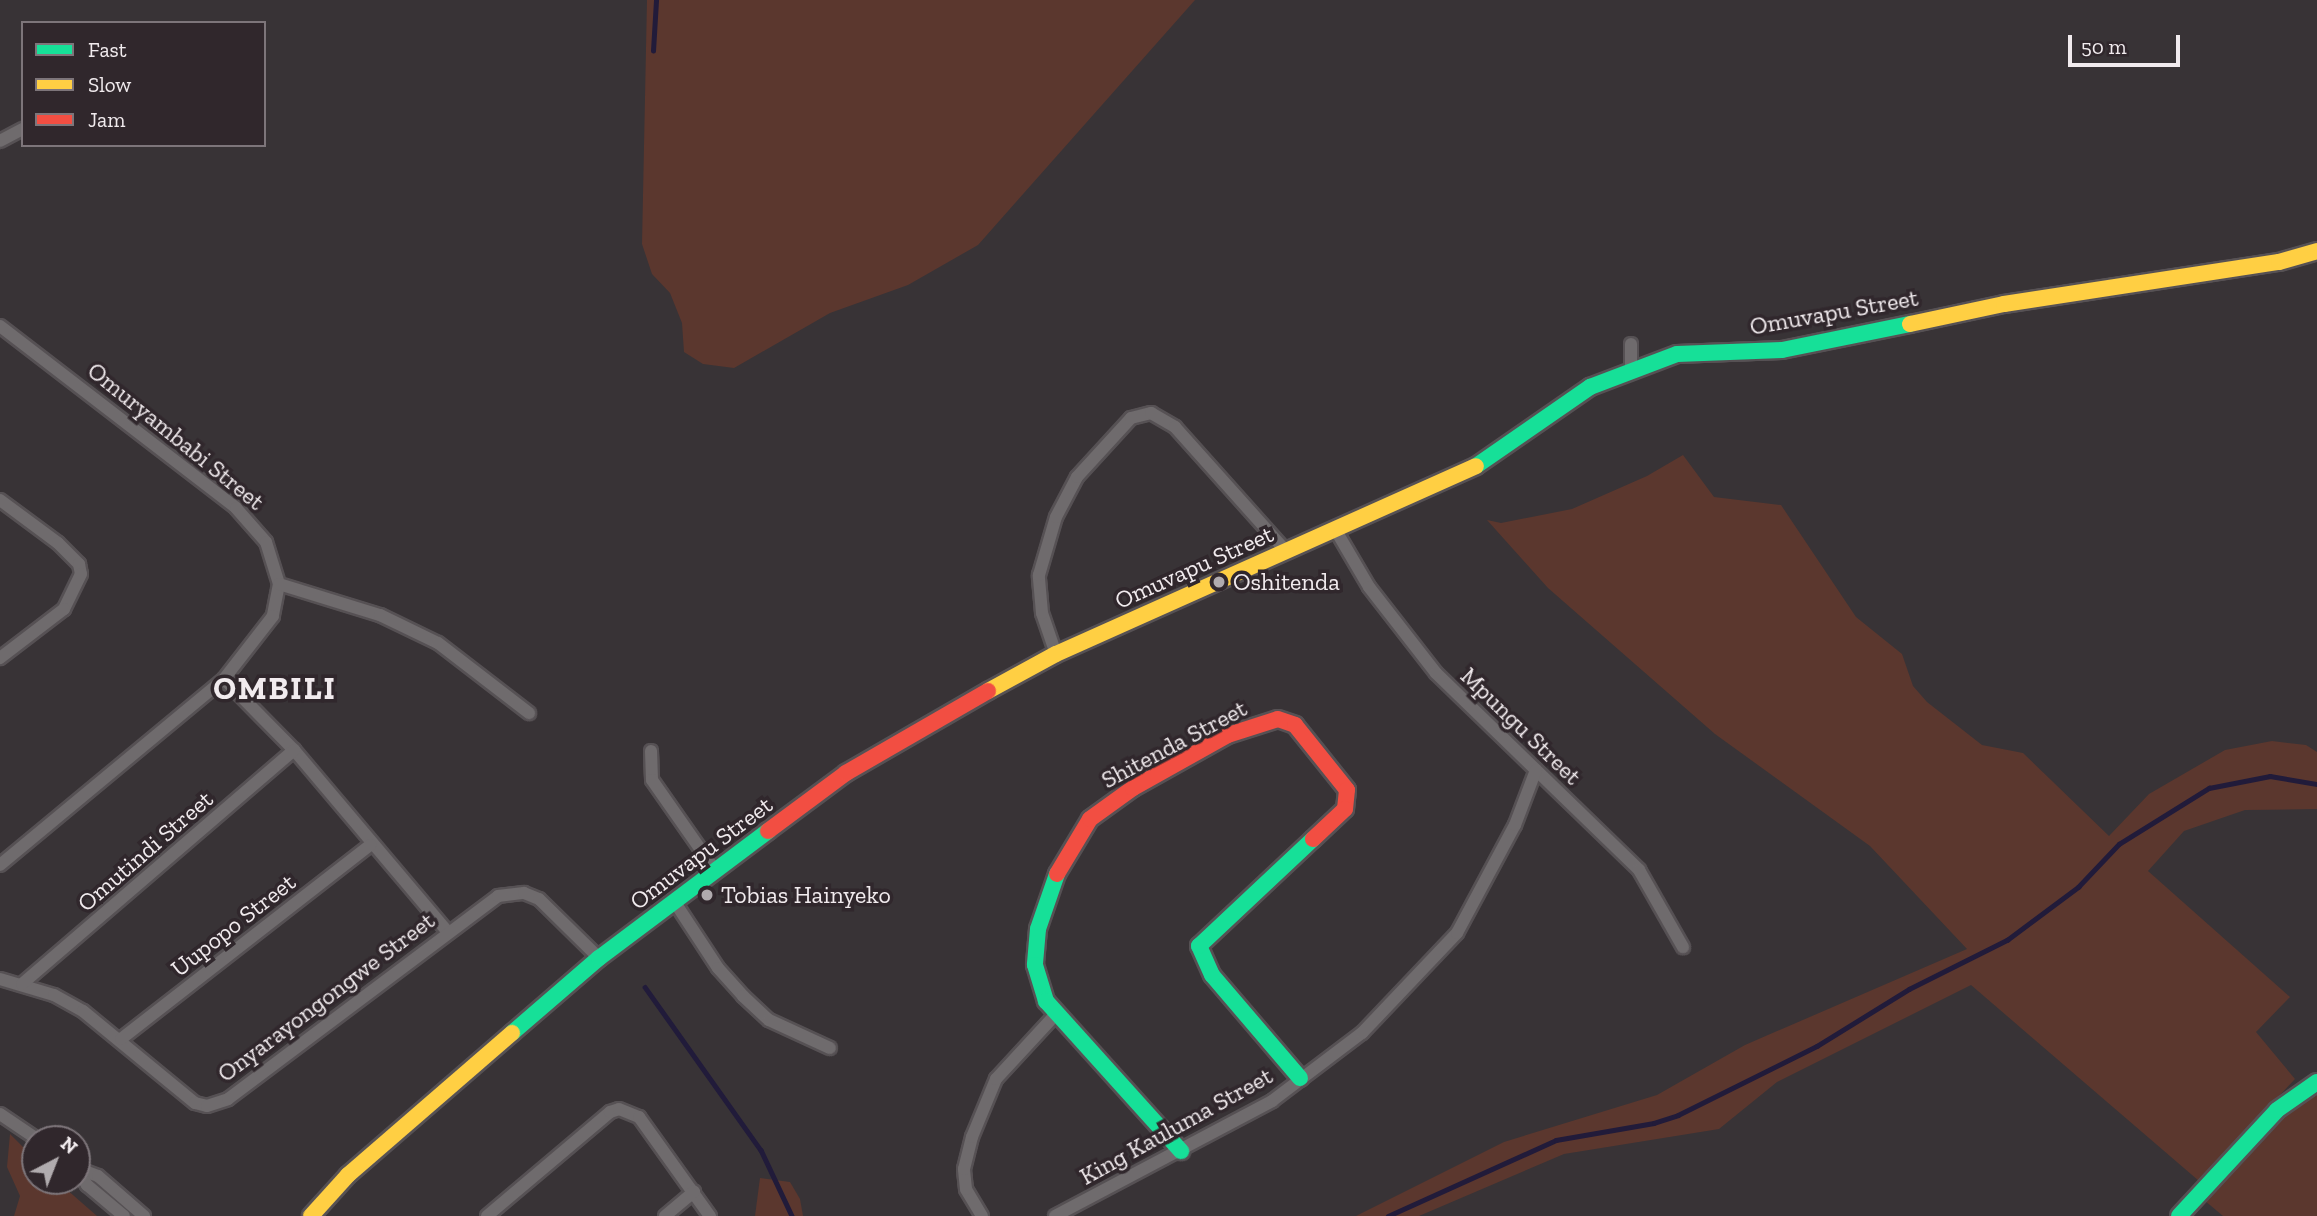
<!DOCTYPE html>
<style>
body{margin:0}
#map{position:relative;width:2317px;height:1216px;overflow:hidden;background:#383336;font-family:"Zilla Slab",serif}
div>[style]{position:absolute}
.green>*{inset:0;background:#5b372e}
.stream>*{height:4.5px;margin:-2.25px;padding:0 2.25px;transform-origin:2.25px;border-radius:2.25px;background:#211b3a}
.roads{filter:drop-shadow(2px 0 #565154) drop-shadow(-2px 0 #565154) drop-shadow(0 2px #565154) drop-shadow(0 -2px #565154)}
.street>*{height:12px;margin:-6px;padding:0 6px;transform-origin:6px;border-radius:6px;background:#6f6b6d}
.fast>*{height:16px;margin:-8px;padding:0 8px;transform-origin:8px;border-radius:8px;background:#16e098}
.slow>*{height:16px;margin:-8px;padding:0 8px;transform-origin:8px;border-radius:8px;background:#ffcf43}
.jam>*{height:16px;margin:-8px;padding:0 8px;transform-origin:8px;border-radius:8px;background:#f24e42}
.dots>*{width:19px;height:19px;translate:-50% -50%;box-sizing:border-box;border:4px solid #30272c;border-radius:50%}
span{translate:-50% -50%;white-space:nowrap;text-align:center;line-height:1.15;-webkit-text-stroke:7px #30272c;paint-order:stroke}
.street-label{font-size:24px;color:#f1ebee}
.poi-label{font-size:24px;color:#f1ebee}
.left{translate:0 -50%;text-align:left}
.district-label{font-size:32px;color:#f1ebee;font-weight:700;letter-spacing:2px}
.legend{position:absolute;left:21px;top:21px;width:245px;height:126px;box-sizing:border-box;background:#30272c;border:2px solid #7d757a;margin:0;padding:9px 12px;list-style:none;font-size:21px;color:#f1ebee}
.legend li{display:flex;align-items:center;gap:14px;height:35px}
.legend b{width:35px;border:2px solid #7d757a}
.north{position:absolute;left:21px;top:1125px;width:70px;height:70px;box-sizing:border-box;background:#30272c;border:2px solid #7d757a;border-radius:50%;rotate:42deg;font-size:19px;font-weight:700;line-height:28px;text-align:center;color:#f1ebee}
.north::after{content:'';display:block;margin:auto;width:24px;height:32px;background:#b0abae;clip-path:polygon(50% 0,100% 100%,50% 72%,0 100%)}
.scale{position:absolute;left:2068px;top:35px;width:112px;height:32px;box-sizing:border-box;border:4px solid #f1ebee;border-top:0;padding-left:9px;font-size:21px;line-height:24px;white-space:nowrap;color:#f1ebee;-webkit-text-stroke:5px #30272c;paint-order:stroke}
</style>
<div id="map">
<div class="green">
<div style="clip-path:polygon(647px 0,1195px 0,978px 245px,908px 285px,830px 313px,734px 368px,703px 364px,684px 352px,682px 323px,670px 293px,652px 274px,642px 244px)"></div>
<div style="clip-path:polygon(1683px 455px,1714px 497px,1781px 505px,1856px 617px,1902px 654px,1913px 686px,1927px 702px,1982px 745px,2023px 753px,2109px 836px,2149px 794px,2225px 750px,2272px 741px,2306px 745px,2317px 752px,2317px 809px,2245px 810px,2184px 831px,2148px 871px,2290px 997px,2256px 1032px,2295px 1079px,2199px 1181px,1971px 985px,1777px 1082px,1719px 1129px,1564px 1154px,1419px 1216px,1356px 1216px,1504px 1142px,1657px 1095px,1745px 1045px,1967px 949px,1870px 846px,1715px 734px,1548px 588px,1487px 520px,1501px 523px,1572px 509px,1647px 476px)"></div>
<div style="clip-path:polygon(2317px 1082px,2317px 1216px,2223px 1216px,2198px 1195px)"></div>
<div style="clip-path:polygon(10px 1134px,35px 1159px,35px 1181px,57px 1181px,97px 1216px,14px 1216px,20px 1196px,7px 1167px)"></div>
<div style="clip-path:polygon(760px 1178px,790px 1182px,800px 1199px,803px 1216px,755px 1216px)"></div>
</div>
<div class="stream">
<div style="left:653px;top:51px;width:51px;rotate:-86.6deg"></div>
<div style="left:645px;top:987px;width:200px;rotate:54.6deg"></div>
<div style="left:761px;top:1150px;width:73px;rotate:64.8deg"></div>
<div style="left:1388px;top:1216px;width:184px;rotate:-24.3deg"></div>
<div style="left:1556px;top:1140px;width:99px;rotate:-9.8deg"></div>
<div style="left:1654px;top:1123px;width:25px;rotate:-18deg"></div>
<div style="left:1678px;top:1115px;width:155px;rotate:-26.4deg"></div>
<div style="left:1817px;top:1046px;width:108px;rotate:-31.8deg"></div>
<div style="left:1909px;top:989px;width:110px;rotate:-26.6deg"></div>
<div style="left:2007px;top:940px;width:89px;rotate:-36.7deg"></div>
<div style="left:2078px;top:887px;width:59px;rotate:-46.4deg"></div>
<div style="left:2119px;top:844px;width:106px;rotate:-31.9deg"></div>
<div style="left:2209px;top:788px;width:62px;rotate:-11.1deg"></div>
<div style="left:2270px;top:776px;width:48px;rotate:9.7deg"></div>
</div>
<div class="roads">
<div class="street">
<div style="left:0;top:141px;width:26px;rotate:-28deg"></div>
<div style="left:0;top:326px;width:298px;rotate:37.6deg"></div>
<div style="left:236px;top:508px;width:45px;rotate:48.6deg"></div>
<div style="left:266px;top:542px;width:44px;rotate:72.8deg"></div>
<div style="left:279px;top:584px;width:33px;rotate:101deg"></div>
<div style="left:273px;top:616px;width:80px;rotate:127.9deg"></div>
<div style="left:224px;top:679px;width:291px;rotate:140.3deg"></div>
<div style="left:1631px;top:344px;width:26px;rotate:90deg"></div>
<div style="left:0;top:500px;width:72px;rotate:36.6deg"></div>
<div style="left:58px;top:543px;width:30px;rotate:45deg"></div>
<div style="left:79px;top:564px;width:10px;rotate:79deg"></div>
<div style="left:81px;top:574px;width:39px;rotate:116deg"></div>
<div style="left:64px;top:609px;width:81px;rotate:142.6deg"></div>
<div style="left:1335px;top:529px;width:67px;rotate:59.6deg"></div>
<div style="left:1369px;top:587px;width:109px;rotate:52.1deg"></div>
<div style="left:1436px;top:673px;width:283px;rotate:44.1deg"></div>
<div style="left:1639px;top:870px;width:89px;rotate:60.3deg"></div>
<div style="left:279px;top:584px;width:106px;rotate:17.1deg"></div>
<div style="left:380px;top:615px;width:64px;rotate:25.8deg"></div>
<div style="left:438px;top:643px;width:115px;rotate:37.6deg"></div>
<div style="left:1056px;top:654px;width:43px;rotate:-108.9deg"></div>
<div style="left:1042px;top:613px;width:38px;rotate:-95deg"></div>
<div style="left:1039px;top:575px;width:60px;rotate:-73.7deg"></div>
<div style="left:1056px;top:517px;width:45px;rotate:-62.3deg"></div>
<div style="left:1077px;top:477px;width:80px;rotate:-47.5deg"></div>
<div style="left:1131px;top:418px;width:21px;rotate:-14deg"></div>
<div style="left:1151px;top:413px;width:28px;rotate:30deg"></div>
<div style="left:1175px;top:427px;width:165px;rotate:48.2deg"></div>
<div style="left:224px;top:679px;width:100px;rotate:45.4deg"></div>
<div style="left:294px;top:750px;width:237px;rotate:49.8deg"></div>
<div style="left:651px;top:751px;width:29px;rotate:88deg"></div>
<div style="left:652px;top:780px;width:110px;rotate:55deg"></div>
<div style="left:674px;top:901px;width:80px;rotate:56.7deg"></div>
<div style="left:718px;top:968px;width:38px;rotate:48deg"></div>
<div style="left:743px;top:996px;width:35px;rotate:43deg"></div>
<div style="left:769px;top:1020px;width:67px;rotate:24.7deg"></div>
<div style="left:0;top:979px;width:56px;rotate:16.5deg"></div>
<div style="left:54px;top:995px;width:33px;rotate:29deg"></div>
<div style="left:83px;top:1011px;width:145px;rotate:39.4deg"></div>
<div style="left:195px;top:1103px;width:12px;rotate:14deg"></div>
<div style="left:207px;top:1106px;width:22px;rotate:-18deg"></div>
<div style="left:228px;top:1099px;width:338px;rotate:-36.9deg"></div>
<div style="left:498px;top:896px;width:26px;rotate:-7deg"></div>
<div style="left:524px;top:893px;width:16px;rotate:22deg"></div>
<div style="left:539px;top:899px;width:84px;rotate:44.5deg"></div>
<div style="left:22px;top:984px;width:359px;rotate:-40.7deg"></div>
<div style="left:121px;top:1039px;width:316px;rotate:-37.9deg"></div>
<div style="left:0;top:1114px;width:45px;rotate:34deg"></div>
<div style="left:77px;top:1168px;width:22px;rotate:21deg"></div>
<div style="left:98px;top:1176px;width:61px;rotate:41deg"></div>
<div style="left:77px;top:1168px;width:20px;rotate:60deg"></div>
<div style="left:87px;top:1185px;width:48px;rotate:40deg"></div>
<div style="left:487px;top:1216px;width:161px;rotate:-40.2deg"></div>
<div style="left:610px;top:1112px;width:9px;rotate:-18deg"></div>
<div style="left:619px;top:1109px;width:22px;rotate:22deg"></div>
<div style="left:639px;top:1117px;width:122px;rotate:54.4deg"></div>
<div style="left:665px;top:1216px;width:38px;rotate:-40deg"></div>
<div style="left:982px;top:1216px;width:31px;rotate:-121deg"></div>
<div style="left:966px;top:1189px;width:20px;rotate:-96deg"></div>
<div style="left:964px;top:1169px;width:33px;rotate:-76deg"></div>
<div style="left:972px;top:1137px;width:63px;rotate:-67.5deg"></div>
<div style="left:996px;top:1079px;width:87px;rotate:-47.3deg"></div>
<div style="left:1055px;top:1216px;width:246px;rotate:-27.9deg"></div>
<div style="left:1272px;top:1101px;width:113px;rotate:-37.1deg"></div>
<div style="left:1362px;top:1033px;width:138px;rotate:-46.5deg"></div>
<div style="left:1457px;top:933px;width:123px;rotate:-61.8deg"></div>
<div style="left:1515px;top:825px;width:59px;rotate:-69.1deg"></div>
</div>
<div class="fast">
<div style="left:1476px;top:466px;width:139px;rotate:-34.7deg"></div>
<div style="left:1590px;top:387px;width:93px;rotate:-20.8deg"></div>
<div style="left:1677px;top:354px;width:105px;rotate:-2.2deg"></div>
<div style="left:1782px;top:350px;width:131px;rotate:-11.5deg"></div>
<div style="left:1057px;top:874px;width:58px;rotate:109.1deg"></div>
<div style="left:1038px;top:929px;width:36px;rotate:95deg"></div>
<div style="left:1035px;top:965px;width:38px;rotate:73deg"></div>
<div style="left:1046px;top:1001px;width:202px;rotate:48deg"></div>
<div style="left:512px;top:1033px;width:115px;rotate:-40.8deg"></div>
<div style="left:599px;top:958px;width:211px;rotate:-36.9deg"></div>
<div style="left:1300px;top:1078px;width:135px;rotate:-130.5deg"></div>
<div style="left:1212px;top:975px;width:32px;rotate:-114deg"></div>
<div style="left:1199px;top:946px;width:156px;rotate:-43.2deg"></div>
<div style="left:2179px;top:1216px;width:144px;rotate:-47.2deg"></div>
<div style="left:2277px;top:1110px;width:49px;rotate:-35deg"></div>
</div>
<div class="slow">
<div style="left:1910px;top:324px;width:96px;rotate:-12deg"></div>
<div style="left:2004px;top:304px;width:278px;rotate:-8.7deg"></div>
<div style="left:2279px;top:262px;width:40px;rotate:-16deg"></div>
<div style="left:988px;top:691px;width:77px;rotate:-28.6deg"></div>
<div style="left:1056px;top:654px;width:460px;rotate:-24.1deg"></div>
<div style="left:311px;top:1216px;width:55px;rotate:-47.9deg"></div>
<div style="left:348px;top:1175px;width:217px;rotate:-40.9deg"></div>
</div>
<div class="jam">
<div style="left:768px;top:831px;width:97px;rotate:-36.6deg"></div>
<div style="left:846px;top:773px;width:164px;rotate:-30deg"></div>
<div style="left:1057px;top:874px;width:64px;rotate:-59deg"></div>
<div style="left:1090px;top:819px;width:53px;rotate:-35.8deg"></div>
<div style="left:1133px;top:788px;width:109px;rotate:-29.2deg"></div>
<div style="left:1228px;top:735px;width:52px;rotate:-17.7deg"></div>
<div style="left:1278px;top:719px;width:18px;rotate:19deg"></div>
<div style="left:1295px;top:725px;width:83px;rotate:51.3deg"></div>
<div style="left:1347px;top:790px;width:19px;rotate:96deg"></div>
<div style="left:1345px;top:809px;width:44px;rotate:136.8deg"></div>
</div>
</div>
<div class="dots">
<div style="left:1219px;top:582px;background:#b0abae"></div>
<div style="left:707px;top:895px;background:#b0abae"></div>
</div>
<div class="street-label">
<span style="left:1834px;top:312px;rotate:-10deg">Omuvapu Street</span>
<span style="left:176px;top:436px;rotate:39deg">Omuryambabi Street</span>
<span style="left:1194px;top:567px;rotate:-24deg">Omuvapu Street</span>
<span style="left:1521px;top:726px;rotate:44deg">Mpungu Street</span>
<span style="left:1174px;top:744px;rotate:-28deg">Shitenda Street</span>
<span style="left:145px;top:851px;rotate:-41deg">Omutindi Street</span>
<span style="left:701px;top:853px;rotate:-37deg">Omuvapu Street</span>
<span style="left:233px;top:925px;rotate:-38deg">Uupopo Street</span>
<span style="left:326px;top:997px;rotate:-37deg">Onyarayongongwe Street</span>
<span style="left:1176px;top:1126px;rotate:-29deg">King Kauluma Street</span>
</div>
<div class="poi-label">
<span class="left" style="left:1233px;top:582px">Oshitenda</span>
<span class="left" style="left:721px;top:895px">Tobias Hainyeko</span>
</div>
<div class="district-label">
<span style="left:275px;top:688px">OMBILI</span>
</div>
<ul class="legend">
<li><b style="height:9px;background:#16e098"></b>Fast</li>
<li><b style="height:9px;background:#ffcf43"></b>Slow</li>
<li><b style="height:9px;background:#f24e42"></b>Jam</li>
</ul>
<div class="north">N</div>
<div class="scale">50 m</div>
</div>
